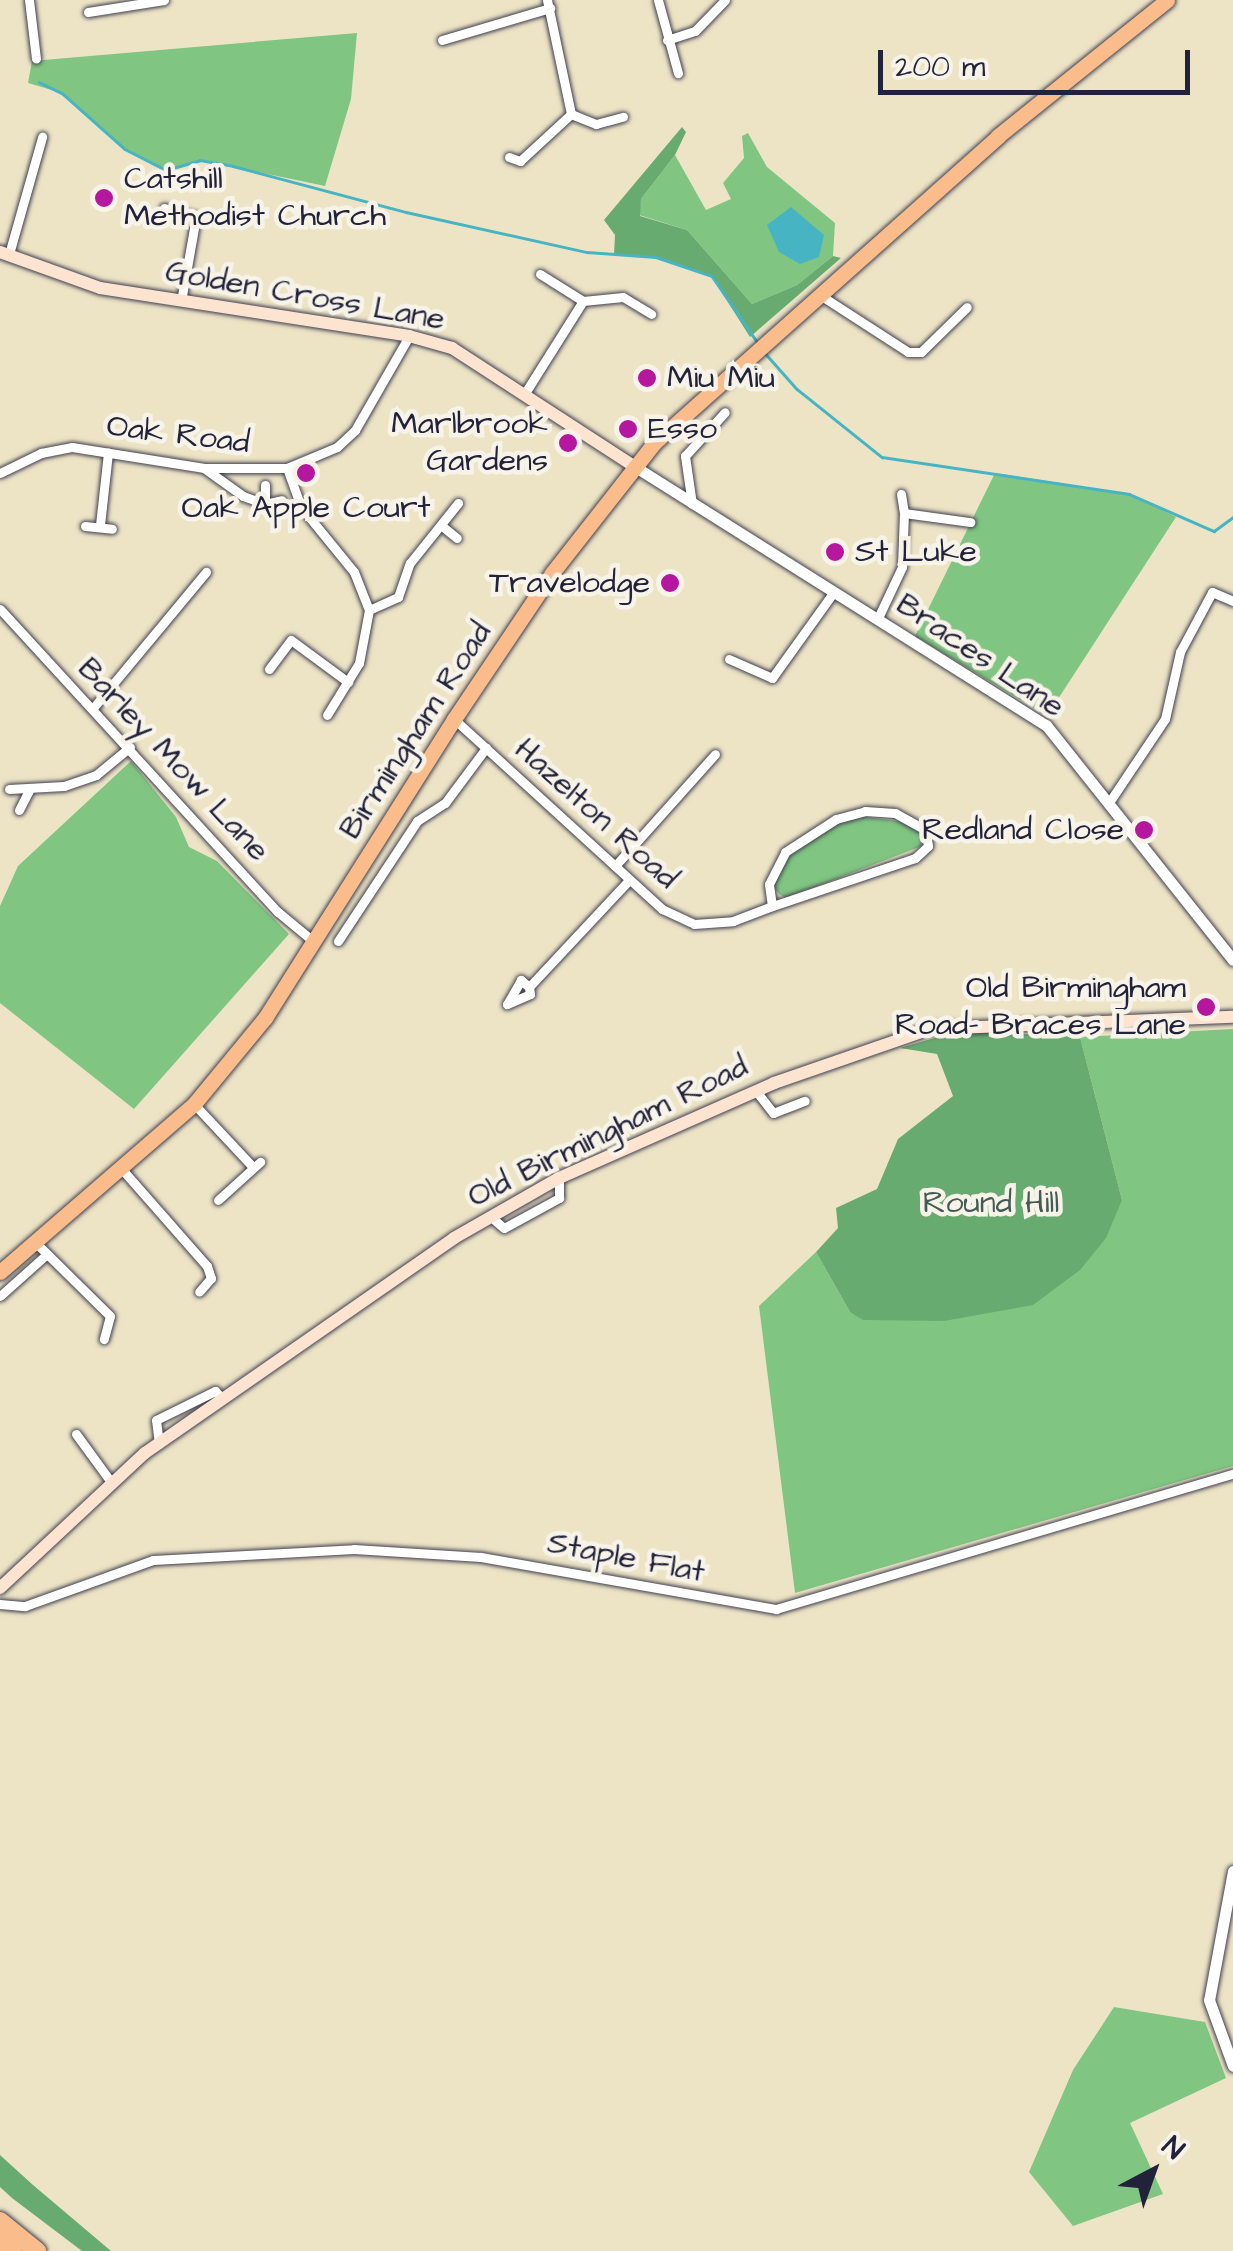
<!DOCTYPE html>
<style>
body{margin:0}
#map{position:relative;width:1233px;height:2251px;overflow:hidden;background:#ede4c6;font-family:"Architects Daughter",sans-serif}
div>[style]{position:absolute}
.green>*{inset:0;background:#80c682}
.forest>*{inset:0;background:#68ab70}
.water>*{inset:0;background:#47b4c3}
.stream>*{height:2.5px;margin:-1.25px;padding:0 1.25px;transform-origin:1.25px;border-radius:1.25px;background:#47b4c3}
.roads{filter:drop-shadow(0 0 2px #403f50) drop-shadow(0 0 2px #403f50)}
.minor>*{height:9px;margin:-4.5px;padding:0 4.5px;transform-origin:4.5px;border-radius:4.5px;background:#fff}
.tertiary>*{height:11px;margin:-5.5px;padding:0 5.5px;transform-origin:5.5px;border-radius:5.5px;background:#fff}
.secondary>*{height:12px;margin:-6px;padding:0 6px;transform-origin:6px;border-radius:6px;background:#fde4d1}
.trunk>*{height:15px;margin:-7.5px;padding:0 7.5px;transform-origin:7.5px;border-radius:7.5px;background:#fabc8b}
.motorway>*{height:18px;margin:-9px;padding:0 9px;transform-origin:9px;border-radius:9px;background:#fabc8b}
.dots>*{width:28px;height:28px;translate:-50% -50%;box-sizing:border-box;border:5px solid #f7f3e8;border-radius:50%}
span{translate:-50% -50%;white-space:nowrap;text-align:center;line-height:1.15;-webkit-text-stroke:9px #f7f3e8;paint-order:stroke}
.poi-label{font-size:32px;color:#22223b}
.left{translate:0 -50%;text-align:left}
.right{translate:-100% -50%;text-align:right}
.street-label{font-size:32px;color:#22223b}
.park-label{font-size:32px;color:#435b54}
.north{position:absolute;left:1103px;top:2121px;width:100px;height:100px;-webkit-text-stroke:8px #f7f3e8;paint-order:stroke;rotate:41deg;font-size:28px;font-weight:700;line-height:40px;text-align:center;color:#22223b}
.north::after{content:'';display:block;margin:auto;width:35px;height:45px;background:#22223b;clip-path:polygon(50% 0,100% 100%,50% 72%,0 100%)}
.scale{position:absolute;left:878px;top:50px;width:312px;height:45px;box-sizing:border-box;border:5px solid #22223b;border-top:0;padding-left:12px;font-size:30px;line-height:35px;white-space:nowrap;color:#22223b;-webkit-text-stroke:8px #f7f3e8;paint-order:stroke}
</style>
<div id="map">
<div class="green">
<i style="clip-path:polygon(357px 33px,351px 99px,325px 186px,200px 160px,166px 170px,125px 149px,62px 93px,28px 83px,32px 61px)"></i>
<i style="clip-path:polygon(748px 133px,767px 167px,835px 223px,833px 256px,797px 285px,752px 304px,687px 230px,639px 215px,641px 199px,675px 155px,706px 210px,731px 199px,723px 183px,744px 158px,742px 136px)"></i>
<i style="clip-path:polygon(995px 473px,1129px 494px,1176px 517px,1047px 716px,915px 636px)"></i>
<i style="clip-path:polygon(131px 761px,176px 817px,189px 847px,217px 861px,289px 934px,134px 1109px,0 1003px,0 906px,18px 866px)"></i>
<i style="clip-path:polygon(856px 816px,906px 822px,921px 831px,922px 846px,786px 898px,779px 894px,773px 886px,779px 866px,804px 839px)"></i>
<i style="clip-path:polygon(1233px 1029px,1233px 1466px,795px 1593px,759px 1306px,816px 1252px,850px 1312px,875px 1319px,1122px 1200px,1080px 1037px)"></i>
<i style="clip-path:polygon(1114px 2007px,1205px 2022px,1226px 2078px,1130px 2123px,1163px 2194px,1073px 2226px,1029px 2172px,1073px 2070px)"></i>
</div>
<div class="forest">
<i style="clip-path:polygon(682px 127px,686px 132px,675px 155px,641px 199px,640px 216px,687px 230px,752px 304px,797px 285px,833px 256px,841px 258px,750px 337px,712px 277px,656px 257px,614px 254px,615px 235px,604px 220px)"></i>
<i style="clip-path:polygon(991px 1032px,1080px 1037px,1122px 1200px,1106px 1238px,1080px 1270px,1033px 1305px,944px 1321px,863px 1320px,850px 1312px,816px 1252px,838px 1228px,836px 1208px,877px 1189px,898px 1139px,953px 1096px,937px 1054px,900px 1048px,941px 1036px)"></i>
<i style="clip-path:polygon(0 2155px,33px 2185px,111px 2251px,82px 2251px,12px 2198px,0 2187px)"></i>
</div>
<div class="water">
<i style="clip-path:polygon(791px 207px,824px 235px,819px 257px,800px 264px,779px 252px,767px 225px)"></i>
</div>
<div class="stream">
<i style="left:39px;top:82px;width:25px;rotate:26deg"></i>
<i style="left:62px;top:93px;width:84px;rotate:41.6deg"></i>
<i style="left:125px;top:149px;width:46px;rotate:27.1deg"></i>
<i style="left:166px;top:170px;width:35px;rotate:-16deg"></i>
<i style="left:200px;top:160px;width:34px;rotate:10deg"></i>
<i style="left:233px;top:166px;width:179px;rotate:14.9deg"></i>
<i style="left:406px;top:212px;width:185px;rotate:12.5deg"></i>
<i style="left:587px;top:252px;width:69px;rotate:4.1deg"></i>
<i style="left:656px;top:257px;width:59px;rotate:18.7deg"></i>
<i style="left:712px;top:276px;width:81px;rotate:55.5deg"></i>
<i style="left:766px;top:354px;width:47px;rotate:48.5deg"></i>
<i style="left:797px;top:389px;width:109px;rotate:38.7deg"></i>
<i style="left:882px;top:457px;width:250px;rotate:8.5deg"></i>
<i style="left:1129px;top:494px;width:93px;rotate:23.5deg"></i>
<i style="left:1214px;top:531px;width:24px;rotate:-36deg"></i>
</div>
<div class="roads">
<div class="minor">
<i style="left:29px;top:0;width:59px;rotate:83.2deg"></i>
<i style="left:547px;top:0;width:116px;rotate:78.1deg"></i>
<i style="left:571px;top:114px;width:27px;rotate:22deg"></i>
<i style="left:596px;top:124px;width:28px;rotate:-15deg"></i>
<i style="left:658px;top:0;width:76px;rotate:74.7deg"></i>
<i style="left:88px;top:12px;width:77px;rotate:-9deg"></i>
<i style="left:442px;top:40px;width:113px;rotate:-16.5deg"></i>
<i style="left:667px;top:40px;width:29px;rotate:-18deg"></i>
<i style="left:695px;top:31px;width:43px;rotate:-45.9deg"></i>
<i style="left:509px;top:157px;width:12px;rotate:20deg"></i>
<i style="left:520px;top:161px;width:69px;rotate:-42.7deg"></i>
<i style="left:164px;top:208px;width:33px;rotate:16deg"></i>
<i style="left:196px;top:217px;width:85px;rotate:100.1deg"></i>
<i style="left:9px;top:254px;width:122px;rotate:-74.2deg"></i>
<i style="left:540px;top:274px;width:51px;rotate:32.1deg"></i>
<i style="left:583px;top:301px;width:40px;rotate:-5.7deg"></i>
<i style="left:623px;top:297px;width:33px;rotate:31deg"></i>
<i style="left:820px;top:295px;width:105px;rotate:32.9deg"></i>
<i style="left:908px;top:352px;width:13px"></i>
<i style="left:921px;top:352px;width:64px;rotate:-44.4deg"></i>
<i style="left:525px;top:393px;width:109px;rotate:-57.8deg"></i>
<i style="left:204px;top:468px;width:48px;rotate:35.7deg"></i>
<i style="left:243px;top:496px;width:23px;rotate:20deg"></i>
<i style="left:265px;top:504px;width:17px;rotate:-13deg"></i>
<i style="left:287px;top:468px;width:41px;rotate:70.3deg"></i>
<i style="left:301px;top:507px;width:84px;rotate:50.8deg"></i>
<i style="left:354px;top:572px;width:41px;rotate:68.5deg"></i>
<i style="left:369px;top:610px;width:54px;rotate:100.7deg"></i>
<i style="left:359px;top:663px;width:61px;rotate:121.6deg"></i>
<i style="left:0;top:473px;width:46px;rotate:-26deg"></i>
<i style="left:41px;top:453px;width:32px;rotate:-11deg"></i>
<i style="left:72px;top:447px;width:134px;rotate:9deg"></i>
<i style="left:204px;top:468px;width:83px"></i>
<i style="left:287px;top:468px;width:54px;rotate:-22.8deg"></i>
<i style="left:337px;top:447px;width:25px;rotate:-43deg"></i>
<i style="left:355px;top:430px;width:108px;rotate:-60.1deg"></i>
<i style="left:265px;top:485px;width:19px;rotate:90deg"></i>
<i style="left:901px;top:494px;width:19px;rotate:81deg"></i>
<i style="left:692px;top:504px;width:49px;rotate:-98.3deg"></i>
<i style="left:685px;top:456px;width:59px;rotate:-47.7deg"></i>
<i style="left:100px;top:525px;width:73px;rotate:-83.7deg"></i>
<i style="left:85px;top:526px;width:27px;rotate:6deg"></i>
<i style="left:442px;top:526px;width:19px;rotate:39deg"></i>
<i style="left:0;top:609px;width:411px;rotate:47.5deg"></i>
<i style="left:278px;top:912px;width:45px;rotate:39.6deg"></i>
<i style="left:369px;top:610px;width:32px;rotate:-24deg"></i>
<i style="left:398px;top:597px;width:36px;rotate:-71deg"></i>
<i style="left:410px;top:563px;width:77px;rotate:-51.3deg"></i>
<i style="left:877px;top:620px;width:59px;rotate:-64.7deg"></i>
<i style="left:902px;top:567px;width:54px;rotate:-87.9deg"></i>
<i style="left:904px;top:513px;width:67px;rotate:7.8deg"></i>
<i style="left:729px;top:659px;width:47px;rotate:23.8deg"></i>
<i style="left:772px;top:678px;width:105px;rotate:-54.3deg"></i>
<i style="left:269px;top:669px;width:36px;rotate:-53deg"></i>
<i style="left:291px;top:640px;width:71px;rotate:36.4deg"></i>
<i style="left:93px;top:708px;width:177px;rotate:-50.3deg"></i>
<i style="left:454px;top:719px;width:282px;rotate:42.4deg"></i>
<i style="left:662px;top:909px;width:35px;rotate:25deg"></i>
<i style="left:694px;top:924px;width:39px;rotate:-4deg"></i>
<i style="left:733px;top:921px;width:42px;rotate:-21deg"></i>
<i style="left:772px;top:906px;width:22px;rotate:-98deg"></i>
<i style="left:769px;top:884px;width:36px;rotate:-63deg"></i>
<i style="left:785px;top:852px;width:61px;rotate:-32.9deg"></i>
<i style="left:836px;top:819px;width:30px;rotate:-15deg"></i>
<i style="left:865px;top:811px;width:30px;rotate:4deg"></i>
<i style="left:895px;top:813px;width:35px;rotate:29deg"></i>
<i style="left:926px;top:830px;width:16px;rotate:83deg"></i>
<i style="left:928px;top:846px;width:18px;rotate:137deg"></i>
<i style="left:915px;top:858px;width:151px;rotate:161.4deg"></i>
<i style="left:9px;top:789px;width:55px;rotate:-3.1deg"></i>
<i style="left:64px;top:786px;width:34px;rotate:-19deg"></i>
<i style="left:96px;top:775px;width:44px;rotate:-39.5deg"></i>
<i style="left:1108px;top:804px;width:102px;rotate:-56.2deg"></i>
<i style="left:1165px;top:719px;width:69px;rotate:-77.4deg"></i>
<i style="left:1180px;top:652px;width:68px;rotate:-61.9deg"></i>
<i style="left:1212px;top:592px;width:23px;rotate:23deg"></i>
<i style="left:19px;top:810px;width:22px;rotate:-63deg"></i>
<i style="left:615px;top:866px;width:150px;rotate:-48.2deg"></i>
<i style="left:338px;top:941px;width:144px;rotate:-56.6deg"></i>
<i style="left:417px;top:821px;width:33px;rotate:-33deg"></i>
<i style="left:445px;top:803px;width:69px;rotate:-53.3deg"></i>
<i style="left:529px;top:987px;width:11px;rotate:-139deg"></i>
<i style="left:521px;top:980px;width:28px;rotate:120deg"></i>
<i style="left:507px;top:1004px;width:25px;rotate:-23deg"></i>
<i style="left:530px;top:994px;width:7px;rotate:-98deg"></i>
<i style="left:529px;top:987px;width:146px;rotate:-46.9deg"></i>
<i style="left:756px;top:1091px;width:28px;rotate:52deg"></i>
<i style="left:773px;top:1113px;width:34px;rotate:-21deg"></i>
<i style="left:194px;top:1104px;width:85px;rotate:46.9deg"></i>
<i style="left:120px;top:1167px;width:132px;rotate:48.7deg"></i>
<i style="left:207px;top:1266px;width:13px;rotate:72deg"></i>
<i style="left:211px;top:1278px;width:18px;rotate:131deg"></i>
<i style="left:218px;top:1200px;width:57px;rotate:-42.1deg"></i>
<i style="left:490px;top:1216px;width:18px;rotate:41deg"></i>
<i style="left:504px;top:1228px;width:63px;rotate:-28.6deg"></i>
<i style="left:559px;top:1198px;width:20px;rotate:-90deg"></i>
<i style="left:35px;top:1242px;width:105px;rotate:44.6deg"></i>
<i style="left:110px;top:1316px;width:24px;rotate:105deg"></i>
<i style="left:0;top:1296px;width:63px;rotate:-41.8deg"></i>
<i style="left:76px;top:1434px;width:59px;rotate:53.9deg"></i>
<i style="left:159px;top:1444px;width:24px;rotate:-97deg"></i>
<i style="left:156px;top:1420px;width:66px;rotate:-26.2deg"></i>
<i style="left:215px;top:1391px;width:8px;rotate:45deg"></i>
<i style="left:0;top:1604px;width:25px;rotate:5deg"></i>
<i style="left:25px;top:1606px;width:136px;rotate:-19.8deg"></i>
<i style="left:153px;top:1560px;width:201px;rotate:-3.1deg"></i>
<i style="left:354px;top:1549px;width:127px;rotate:3.6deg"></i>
<i style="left:481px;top:1557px;width:300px;rotate:10deg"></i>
<i style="left:776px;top:1609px;width:477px;rotate:-16.5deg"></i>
</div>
<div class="tertiary">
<i style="left:634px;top:466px;width:487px;rotate:32.2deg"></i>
<i style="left:1046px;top:725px;width:300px;rotate:51.5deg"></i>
<i style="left:1233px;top:1871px;width:131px;rotate:100.5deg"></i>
<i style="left:1209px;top:2000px;width:70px;rotate:70deg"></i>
</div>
<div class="secondary">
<i style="left:0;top:252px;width:106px;rotate:19.8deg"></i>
<i style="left:100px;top:288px;width:313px;rotate:8.8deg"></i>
<i style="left:409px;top:336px;width:45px;rotate:15.6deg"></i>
<i style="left:452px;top:348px;width:217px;rotate:33deg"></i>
<i style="left:0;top:1588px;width:198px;rotate:-43deg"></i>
<i style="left:145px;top:1453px;width:376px;rotate:-34.8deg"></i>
<i style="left:454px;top:1238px;width:121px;rotate:-29.7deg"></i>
<i style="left:559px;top:1178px;width:235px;rotate:-23.8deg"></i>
<i style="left:774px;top:1083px;width:165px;rotate:-19.1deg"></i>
<i style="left:930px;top:1029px;width:303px;rotate:-2.3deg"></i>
</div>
<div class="trunk">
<i style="left:0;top:1272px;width:257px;rotate:-40.9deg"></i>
<i style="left:194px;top:1104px;width:112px;rotate:-50.5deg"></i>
<i style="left:265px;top:1018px;width:354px;rotate:-57.7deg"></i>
<i style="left:454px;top:719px;width:176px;rotate:-56.1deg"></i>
<i style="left:552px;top:573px;width:165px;rotate:-51.9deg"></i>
<i style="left:654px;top:443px;width:461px;rotate:-41.7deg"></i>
<i style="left:998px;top:136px;width:217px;rotate:-38.8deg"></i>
</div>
<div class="motorway">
<i style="left:0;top:2221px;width:48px;rotate:39deg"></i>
<i style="left:0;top:2240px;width:17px;rotate:40deg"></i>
</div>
</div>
<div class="dots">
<i style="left:104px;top:198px;background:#b5179e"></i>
<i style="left:647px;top:378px;background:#b5179e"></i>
<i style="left:628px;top:429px;background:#b5179e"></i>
<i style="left:568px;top:443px;background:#b5179e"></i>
<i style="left:306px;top:473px;background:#b5179e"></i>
<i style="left:835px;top:552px;background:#b5179e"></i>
<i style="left:670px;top:583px;background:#b5179e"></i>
<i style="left:1144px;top:830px;background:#b5179e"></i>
<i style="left:1206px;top:1007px;background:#b5179e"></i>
</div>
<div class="poi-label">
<span class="left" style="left:124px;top:198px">Catshill<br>Methodist Church</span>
<span class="left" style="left:667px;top:378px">Miu Miu</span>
<span class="right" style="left:548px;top:443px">Marlbrook<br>Gardens</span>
<span class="left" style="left:648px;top:429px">Esso</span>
<span style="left:306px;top:508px">Oak Apple Court</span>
<span class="left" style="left:855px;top:552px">St Luke</span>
<span class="right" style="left:650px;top:583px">Travelodge</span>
<span class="right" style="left:1124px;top:830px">Redland Close</span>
<span class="right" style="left:1186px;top:1007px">Old Birmingham<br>Road- Braces Lane</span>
</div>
<div class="street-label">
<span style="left:305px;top:296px;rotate:10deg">Golden Cross Lane</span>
<span style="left:178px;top:435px;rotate:7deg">Oak Road</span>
<span style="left:980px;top:656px;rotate:34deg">Braces Lane</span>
<span style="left:416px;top:731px;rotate:-57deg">Birmingham Road</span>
<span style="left:173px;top:760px;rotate:47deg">Barley Mow Lane</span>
<span style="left:596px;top:814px;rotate:42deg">Hazelton Road</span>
<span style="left:608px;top:1132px;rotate:-26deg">Old Birmingham Road</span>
<span style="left:626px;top:1558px;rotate:11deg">Staple Flat</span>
</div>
<div class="park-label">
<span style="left:991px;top:1203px">Round Hill</span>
</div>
<div class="north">N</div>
<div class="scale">200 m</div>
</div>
